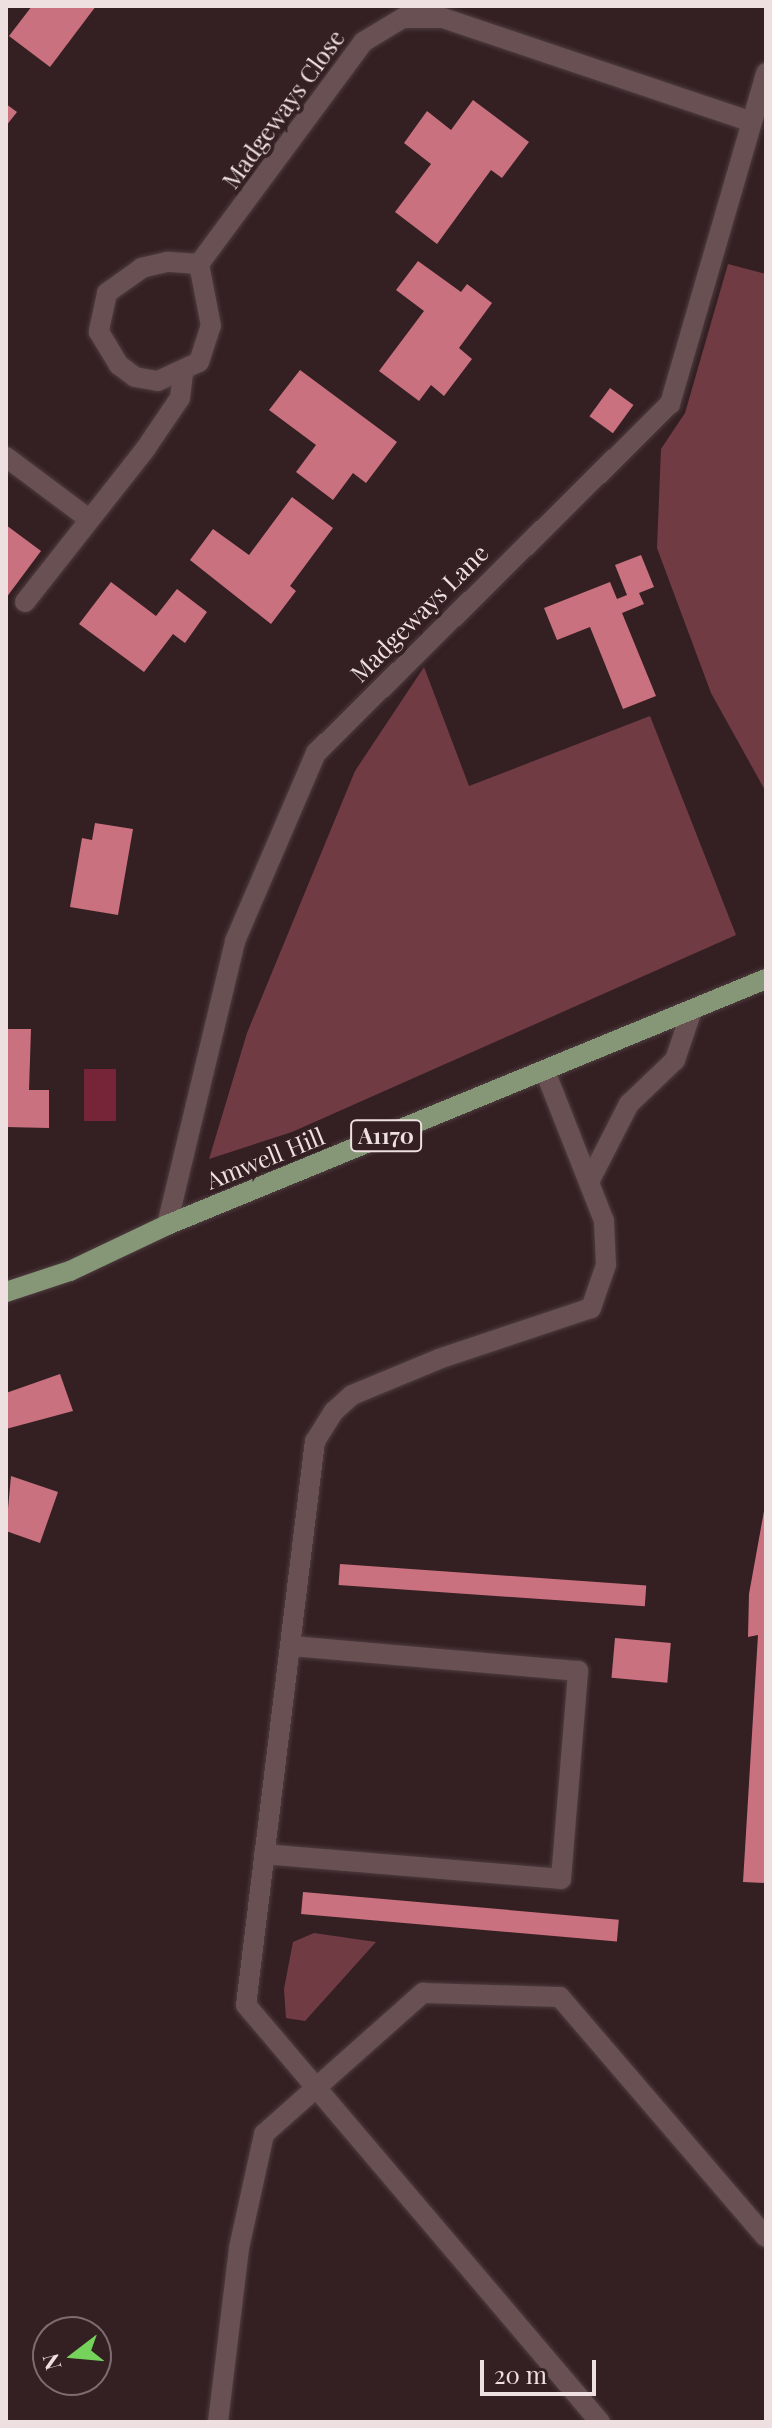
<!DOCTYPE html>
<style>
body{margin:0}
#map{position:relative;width:772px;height:2428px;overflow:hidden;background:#342023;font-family:"Playfair Display",serif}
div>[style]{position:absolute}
.green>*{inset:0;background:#713b44}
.water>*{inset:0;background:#752537;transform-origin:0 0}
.building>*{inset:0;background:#ca717f;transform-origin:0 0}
.roads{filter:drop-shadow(0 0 2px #4e3c3f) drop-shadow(0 0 2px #4e3c3f)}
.minor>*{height:20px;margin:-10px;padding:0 10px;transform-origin:10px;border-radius:10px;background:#685053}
.major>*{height:20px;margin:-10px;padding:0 10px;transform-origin:10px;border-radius:10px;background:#859776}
span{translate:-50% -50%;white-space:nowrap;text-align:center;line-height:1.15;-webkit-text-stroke:8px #342023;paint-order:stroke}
.shield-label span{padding:2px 6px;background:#342023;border:2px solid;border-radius:6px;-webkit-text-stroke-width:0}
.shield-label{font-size:22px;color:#eedfe1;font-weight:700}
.street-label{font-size:24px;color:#eedfe1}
.frame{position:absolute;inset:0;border:8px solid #eedfe1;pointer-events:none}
.north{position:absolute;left:32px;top:2316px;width:80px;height:80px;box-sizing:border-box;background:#342023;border:2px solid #7e6c6f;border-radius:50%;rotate:254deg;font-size:22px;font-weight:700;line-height:32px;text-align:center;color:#eedfe1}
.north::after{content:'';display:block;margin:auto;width:28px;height:36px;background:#75d25b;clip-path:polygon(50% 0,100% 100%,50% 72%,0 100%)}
.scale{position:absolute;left:480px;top:2360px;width:116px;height:36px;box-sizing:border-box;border:4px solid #eedfe1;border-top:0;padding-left:10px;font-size:24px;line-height:28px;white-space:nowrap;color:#eedfe1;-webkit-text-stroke:6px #342023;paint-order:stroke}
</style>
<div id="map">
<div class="green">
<i style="clip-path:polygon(728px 264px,766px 274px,766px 792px,711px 693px,657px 548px,661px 449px,685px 413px)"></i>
<i style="clip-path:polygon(424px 667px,469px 786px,650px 716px,736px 935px,292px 1132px,209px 1159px,247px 1033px,355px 771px)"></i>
<i style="clip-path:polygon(314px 1933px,376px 1942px,305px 2021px,286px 2018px,284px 1989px,293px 1942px)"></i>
</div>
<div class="water">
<i style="left:84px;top:1069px;width:32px;height:52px"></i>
</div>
<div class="building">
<i style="clip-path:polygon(32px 6px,96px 6px,50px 67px,9px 36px)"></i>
<i style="clip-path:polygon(473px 100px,529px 142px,502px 178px,491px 170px,437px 244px,395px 212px,431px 164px,404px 143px,427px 111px,451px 130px)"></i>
<i style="clip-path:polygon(6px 104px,17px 112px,6px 126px)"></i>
<i style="clip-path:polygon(418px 261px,461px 292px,467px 284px,492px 303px,459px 348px,472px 359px,444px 396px,431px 385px,419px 401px,379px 371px,424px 311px,396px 290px)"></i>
<i style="clip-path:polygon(300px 370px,397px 442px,366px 483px,353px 473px,333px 500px,296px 472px,316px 445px,269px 410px)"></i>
<i style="left:610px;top:388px;width:29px;height:35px;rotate:36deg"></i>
<i style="clip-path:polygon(292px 497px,333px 528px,290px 586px,296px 591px,271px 624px,190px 560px,213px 529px,249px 555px)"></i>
<i style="clip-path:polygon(6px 525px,41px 551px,6px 598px)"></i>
<i style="clip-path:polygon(641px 555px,654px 587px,639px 593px,644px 604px,622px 613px,656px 696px,623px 709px,590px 627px,557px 640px,544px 608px,610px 582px,617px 599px,627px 595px,615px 565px)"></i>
<i style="clip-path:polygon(111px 582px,156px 616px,177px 589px,207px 612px,185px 643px,173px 634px,144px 672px,79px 624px)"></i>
<i style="clip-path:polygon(95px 823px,133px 829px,118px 915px,70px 907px,82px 838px,92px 840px)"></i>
<i style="clip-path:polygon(6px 1029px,31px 1029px,29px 1090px,49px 1090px,49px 1128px,6px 1127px)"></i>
<i style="clip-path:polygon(60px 1374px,73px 1411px,6px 1429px,6px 1393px)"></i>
<i style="clip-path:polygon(11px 1476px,58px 1492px,40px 1543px,6px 1531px)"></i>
<i style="clip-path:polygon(764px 1511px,766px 1511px,766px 1883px,743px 1882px,758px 1635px,748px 1637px,749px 1594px)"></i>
<i style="left:340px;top:1564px;width:307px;height:21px;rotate:4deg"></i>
<i style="left:615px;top:1638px;width:56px;height:40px;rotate:5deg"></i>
<i style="left:303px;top:1892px;width:317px;height:22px;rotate:5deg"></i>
</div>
<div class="roads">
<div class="minor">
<i style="left:199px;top:264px;width:32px;rotate:-176deg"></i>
<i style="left:167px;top:262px;width:26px;rotate:167deg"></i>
<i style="left:142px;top:268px;width:43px;rotate:144.5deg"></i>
<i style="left:107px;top:293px;width:40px;rotate:102deg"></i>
<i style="left:99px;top:332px;width:39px;rotate:59deg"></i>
<i style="left:119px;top:365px;width:20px;rotate:37deg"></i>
<i style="left:135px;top:377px;width:23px;rotate:10deg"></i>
<i style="left:158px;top:381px;width:45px;rotate:-24.9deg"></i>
<i style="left:199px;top:362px;width:38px;rotate:-72deg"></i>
<i style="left:211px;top:326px;width:63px;rotate:-101deg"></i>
<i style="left:199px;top:264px;width:276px;rotate:-53.5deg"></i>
<i style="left:363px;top:42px;width:47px;rotate:-31deg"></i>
<i style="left:403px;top:18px;width:40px"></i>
<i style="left:443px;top:18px;width:323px;rotate:18.6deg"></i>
<i style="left:6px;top:457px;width:104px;rotate:36.8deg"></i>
<i style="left:25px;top:602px;width:196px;rotate:-51.8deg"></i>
<i style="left:146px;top:448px;width:60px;rotate:-55.8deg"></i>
<i style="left:180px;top:398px;width:25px;rotate:-83deg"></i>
<i style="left:545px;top:1071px;width:161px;rotate:68.5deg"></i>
<i style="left:604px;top:1221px;width:44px;rotate:87.4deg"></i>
<i style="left:606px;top:1265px;width:46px;rotate:109.2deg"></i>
<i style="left:591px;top:1308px;width:160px;rotate:161.5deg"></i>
<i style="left:439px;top:1359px;width:94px;rotate:157.5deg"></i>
<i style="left:352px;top:1395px;width:24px;rotate:138deg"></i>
<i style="left:334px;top:1411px;width:36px;rotate:122deg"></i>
<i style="left:315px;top:1441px;width:568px;rotate:96.97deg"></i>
<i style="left:246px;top:2005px;width:547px;rotate:49.67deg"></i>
<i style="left:589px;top:1182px;width:88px;rotate:-62.9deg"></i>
<i style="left:629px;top:1104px;width:64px;rotate:-43.7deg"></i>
<i style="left:675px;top:1060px;width:53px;rotate:-71.2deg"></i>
<i style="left:167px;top:1225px;width:292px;rotate:-76.5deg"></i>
<i style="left:235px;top:941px;width:205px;rotate:-66.7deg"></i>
<i style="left:316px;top:753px;width:497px;rotate:-44.6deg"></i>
<i style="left:670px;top:404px;width:345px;rotate:-73.8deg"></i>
<i style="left:264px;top:1854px;width:298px;rotate:4.8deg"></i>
<i style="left:561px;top:1879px;width:209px;rotate:-85.3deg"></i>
<i style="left:578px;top:1671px;width:289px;rotate:-175deg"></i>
<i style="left:218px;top:2422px;width:175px;rotate:-83.1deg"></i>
<i style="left:239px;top:2248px;width:117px;rotate:-77.6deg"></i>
<i style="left:264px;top:2134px;width:213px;rotate:-41.6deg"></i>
<i style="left:423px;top:1993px;width:137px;rotate:1.7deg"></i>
<i style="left:560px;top:1997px;width:316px;rotate:49.4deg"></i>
</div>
<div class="major">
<i style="left:6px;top:1292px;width:67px;rotate:-18.2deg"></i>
<i style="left:70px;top:1271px;width:107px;rotate:-25.4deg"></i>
<i style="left:167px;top:1225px;width:648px;rotate:-22.33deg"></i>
</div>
</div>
<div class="shield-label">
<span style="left:386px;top:1136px">A1170</span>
</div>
<div class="street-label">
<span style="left:283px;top:109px;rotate:-54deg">Madgeways Close</span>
<span style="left:419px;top:613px;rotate:-45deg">Madgeways Lane</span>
<span style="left:265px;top:1158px;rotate:-22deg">Amwell Hill</span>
</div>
<div class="frame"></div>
<div class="north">N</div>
<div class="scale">20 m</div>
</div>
